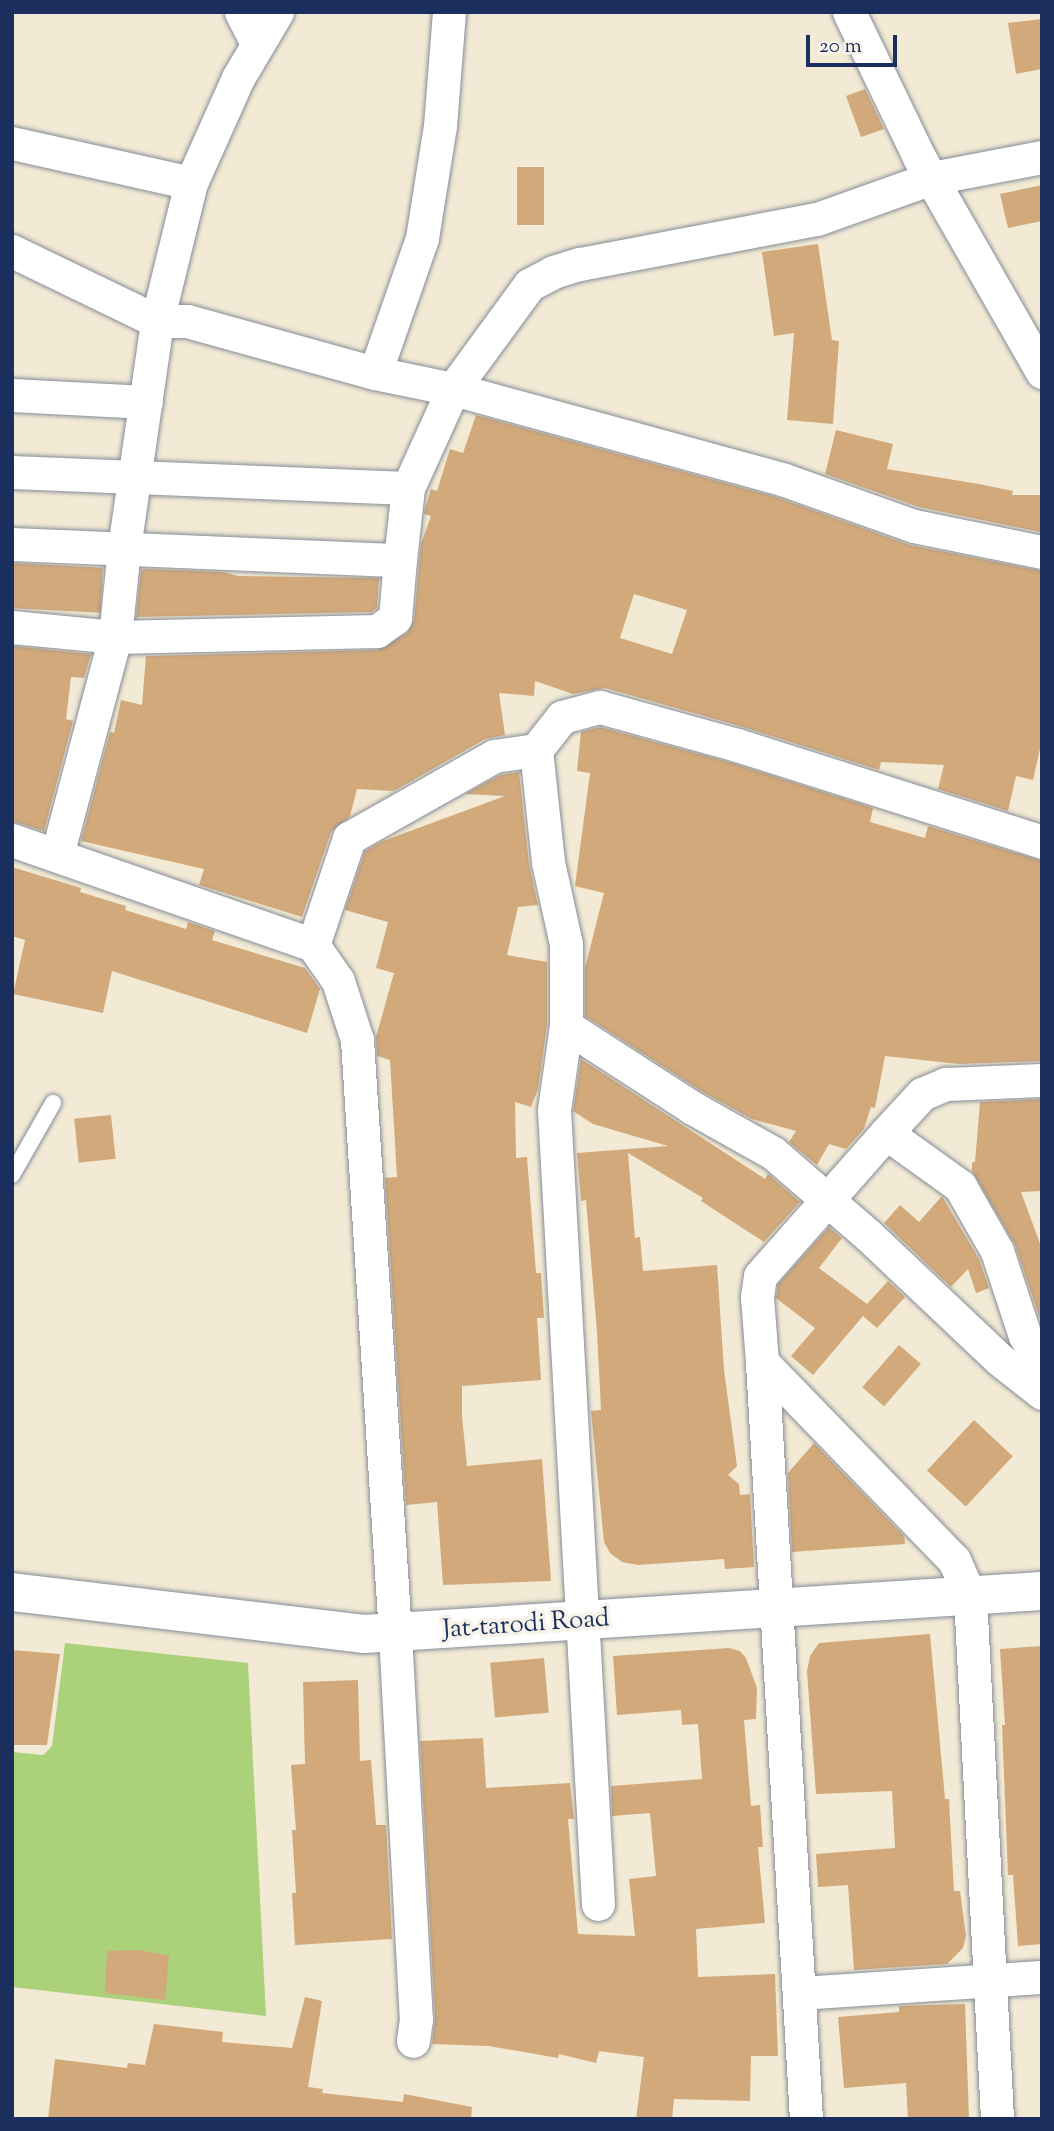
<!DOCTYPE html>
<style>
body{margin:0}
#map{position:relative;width:1054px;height:2131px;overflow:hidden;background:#f2ead4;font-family:"Sorts Mill Goudy",serif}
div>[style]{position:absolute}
.green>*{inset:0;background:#abd17b}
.building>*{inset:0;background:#d2a97a;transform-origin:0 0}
.roads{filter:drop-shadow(0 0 2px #868c99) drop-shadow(0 0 2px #868c99)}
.lane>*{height:16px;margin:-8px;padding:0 8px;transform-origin:8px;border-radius:8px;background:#fff}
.street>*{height:33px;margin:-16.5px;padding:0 16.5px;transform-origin:16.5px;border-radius:16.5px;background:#fff}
.secondary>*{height:38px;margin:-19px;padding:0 19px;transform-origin:19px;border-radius:19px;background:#fff}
span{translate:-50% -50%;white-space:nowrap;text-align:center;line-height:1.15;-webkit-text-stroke:7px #f7f3e8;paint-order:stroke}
.street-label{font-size:26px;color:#1b2f5e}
.frame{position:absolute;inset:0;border:14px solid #1b2f5e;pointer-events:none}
.scale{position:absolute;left:806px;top:35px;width:91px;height:32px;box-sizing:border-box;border:4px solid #1b2f5e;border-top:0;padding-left:9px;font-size:21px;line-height:24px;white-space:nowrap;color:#1b2f5e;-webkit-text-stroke:5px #f7f3e8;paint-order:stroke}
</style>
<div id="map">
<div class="green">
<i style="clip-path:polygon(65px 1643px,248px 1663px,266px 2016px,12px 1987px,12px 1752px,43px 1755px,52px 1746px)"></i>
</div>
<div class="building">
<i style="clip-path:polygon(1042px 19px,1042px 69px,1016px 74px,1008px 23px)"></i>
<i style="clip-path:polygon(865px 89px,884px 129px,861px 137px,846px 96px)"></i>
<i style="left:517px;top:167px;width:27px;height:58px"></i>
<i style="clip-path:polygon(1042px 185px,1042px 221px,1008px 228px,1000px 194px)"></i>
<i style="clip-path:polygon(818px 244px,832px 340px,839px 341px,833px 424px,787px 420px,794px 333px,774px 336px,762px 252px)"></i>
<i style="clip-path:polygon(evenodd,476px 415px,776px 497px,910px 545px,1042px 571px,1042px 740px,1033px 780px,1016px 776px,1008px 811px,938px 789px,944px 765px,881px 762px,879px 770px,743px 727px,605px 688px,573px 694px,535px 681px,534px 696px,499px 693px,505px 735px,485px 739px,394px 791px,357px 789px,350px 816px,331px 832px,302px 917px,199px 885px,204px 869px,81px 841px,110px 732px,114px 733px,121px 700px,142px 705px,146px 656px,377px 650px,407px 633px,414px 620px,421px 544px,431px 516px,424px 514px,425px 509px,431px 489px,437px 491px,450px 449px,463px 453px,476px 415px,634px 594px,687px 610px,672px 654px,620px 638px,634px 594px)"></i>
<i style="clip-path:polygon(836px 430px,893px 444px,887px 469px,979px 484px,1013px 491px,1012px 495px,1040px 495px,1040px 532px,919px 507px,825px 474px)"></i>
<i style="left:12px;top:563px;width:91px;height:45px;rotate:3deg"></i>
<i style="clip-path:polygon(145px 569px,224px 572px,238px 576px,379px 578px,377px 608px,371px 612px,136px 617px,141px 571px)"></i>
<i style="clip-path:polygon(12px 646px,91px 654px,84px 678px,71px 677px,66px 719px,73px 721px,44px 831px,12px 821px)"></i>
<i style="clip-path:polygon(600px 727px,732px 763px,873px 808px,870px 822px,925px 838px,928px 826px,1042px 861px,1042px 1061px,959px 1064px,885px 1056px,875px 1108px,871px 1107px,864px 1129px,846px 1149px,829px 1144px,817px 1165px,789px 1142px,796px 1131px,752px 1119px,701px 1091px,585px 1016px,585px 968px,604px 893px,575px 886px,590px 773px,577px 771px,581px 732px)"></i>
<i style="clip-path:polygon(519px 772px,529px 864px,538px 905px,518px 907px,507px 955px,547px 962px,547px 1025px,538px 1089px,531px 1107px,515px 1102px,516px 1158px,527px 1157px,536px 1273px,541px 1273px,544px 1318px,537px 1318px,541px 1380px,462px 1386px,462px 1416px,467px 1466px,542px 1459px,551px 1581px,443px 1585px,437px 1502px,406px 1505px,385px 1178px,397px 1177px,390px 1060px,377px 1056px,376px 1037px,394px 973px,376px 968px,388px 922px,345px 910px,365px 851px,383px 841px,505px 796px,465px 794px,500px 775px)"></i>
<i style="clip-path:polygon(12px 867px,81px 888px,80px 892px,126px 906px,125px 910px,186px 929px,188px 922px,215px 931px,212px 940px,305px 968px,320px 989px,307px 1033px,112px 971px,103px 1013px,13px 994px,25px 940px,12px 936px)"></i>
<i style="clip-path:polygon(581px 1059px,765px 1179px,768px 1174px,800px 1202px,764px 1242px,701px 1201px,703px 1198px,628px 1153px,635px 1238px,640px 1237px,643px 1271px,717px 1265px,724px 1370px,737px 1466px,728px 1475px,739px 1484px,740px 1495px,750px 1494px,754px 1567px,725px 1569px,724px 1559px,638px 1565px,622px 1562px,610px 1553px,604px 1542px,591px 1411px,601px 1410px,597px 1332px,586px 1200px,581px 1201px,577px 1153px,668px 1146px,593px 1124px,573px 1111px)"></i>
<i style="clip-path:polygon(1042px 1099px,1042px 1191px,1021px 1192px,1042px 1249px,1042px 1325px,1015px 1245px,972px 1171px,972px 1162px,975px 1162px,980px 1102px)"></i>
<i style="left:111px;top:1115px;width:44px;height:37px;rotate:84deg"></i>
<i style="clip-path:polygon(942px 1196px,979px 1259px,989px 1288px,976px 1293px,968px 1269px,951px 1287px,884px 1223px,900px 1205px,919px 1222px)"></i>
<i style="clip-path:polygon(829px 1227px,842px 1238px,819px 1268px,867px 1304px,888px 1281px,905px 1297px,877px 1328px,863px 1316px,813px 1375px,791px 1356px,815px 1328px,776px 1298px,778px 1284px)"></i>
<i style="left:899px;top:1345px;width:29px;height:56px;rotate:41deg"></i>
<i style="left:974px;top:1420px;width:53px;height:69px;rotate:43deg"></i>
<i style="clip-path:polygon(814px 1443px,904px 1536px,905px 1544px,792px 1552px,788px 1473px)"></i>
<i style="clip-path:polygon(930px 1634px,945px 1799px,949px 1799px,954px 1891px,960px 1891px,966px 1936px,963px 1948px,947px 1964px,854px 1970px,848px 1885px,818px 1887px,816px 1854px,895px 1848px,892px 1791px,816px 1794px,807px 1671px,810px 1656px,819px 1643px)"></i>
<i style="clip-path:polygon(1042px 1646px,1042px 1944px,1018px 1946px,1013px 1875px,1008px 1875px,1002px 1725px,1005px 1725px,1000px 1649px)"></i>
<i style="clip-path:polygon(729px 1648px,740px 1651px,746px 1658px,757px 1688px,756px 1719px,744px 1720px,751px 1806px,760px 1805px,763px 1847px,758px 1847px,765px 1923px,696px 1929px,698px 1977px,775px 1974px,778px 2056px,751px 2056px,750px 2101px,674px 2099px,672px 2119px,636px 2119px,644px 2057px,599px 2051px,596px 2063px,559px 2054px,558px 2058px,489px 2046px,432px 2044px,435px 2018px,420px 1741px,483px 1738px,486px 1788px,570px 1783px,574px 1819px,568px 1819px,578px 1934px,635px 1936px,629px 1879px,656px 1876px,650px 1813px,612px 1816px,611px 1786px,702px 1779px,698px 1724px,682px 1725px,681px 1710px,617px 1715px,613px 1656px)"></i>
<i style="clip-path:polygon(12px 1650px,60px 1654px,47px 1745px,12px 1745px)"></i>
<i style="left:544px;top:1658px;width:55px;height:54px;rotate:85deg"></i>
<i style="clip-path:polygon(358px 1680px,360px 1761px,371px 1760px,376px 1825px,386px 1825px,392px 1939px,295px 1945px,292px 1893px,296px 1893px,292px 1830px,296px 1830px,291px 1765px,305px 1764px,303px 1682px)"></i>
<i style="clip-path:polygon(140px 1950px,169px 1956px,165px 2000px,105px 1993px,107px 1951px)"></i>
<i style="clip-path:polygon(305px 1997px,322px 2001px,308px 2087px,323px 2089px,322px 2093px,403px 2102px,404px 2094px,472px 2107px,471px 2119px,48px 2119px,55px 2059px,127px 2068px,128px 2063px,145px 2065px,154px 2024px,223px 2032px,222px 2042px,292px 2048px)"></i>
<i style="clip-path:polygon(965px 2004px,969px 2119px,908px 2119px,906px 2083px,844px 2088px,838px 2017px,899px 2012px,899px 2006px)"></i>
</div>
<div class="roads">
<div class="lane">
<i style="left:12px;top:1175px;width:83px;rotate:-60.3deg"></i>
</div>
<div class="street">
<i style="left:241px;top:12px;width:34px;rotate:63deg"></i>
<i style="left:849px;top:12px;width:161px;rotate:64.2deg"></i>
<i style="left:919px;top:157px;width:248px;rotate:60.2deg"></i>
<i style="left:12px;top:143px;width:183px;rotate:12.6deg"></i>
<i style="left:12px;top:251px;width:161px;rotate:25.8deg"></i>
<i style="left:157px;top:321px;width:30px"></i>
<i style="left:187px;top:321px;width:195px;rotate:15.5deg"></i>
<i style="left:375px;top:373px;width:80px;rotate:11.6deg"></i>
<i style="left:453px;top:389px;width:341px;rotate:15.3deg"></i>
<i style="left:782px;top:479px;width:140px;rotate:19.6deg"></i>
<i style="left:914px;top:526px;width:131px;rotate:11.5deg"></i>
<i style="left:375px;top:373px;width:143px;rotate:-70.8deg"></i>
<i style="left:422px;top:238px;width:113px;rotate:-80.9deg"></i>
<i style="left:440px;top:126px;width:114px;rotate:-85.5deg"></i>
<i style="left:12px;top:395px;width:134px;rotate:3deg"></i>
<i style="left:12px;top:472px;width:396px;rotate:2.3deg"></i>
<i style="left:12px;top:544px;width:388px;rotate:2.4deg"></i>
<i style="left:400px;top:560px;width:72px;rotate:-83.7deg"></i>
<i style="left:408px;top:488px;width:109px;rotate:-65.6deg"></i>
<i style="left:453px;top:389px;width:129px;rotate:-53.8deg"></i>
<i style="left:529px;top:285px;width:27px;rotate:-28deg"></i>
<i style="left:553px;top:272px;width:28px;rotate:-17deg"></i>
<i style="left:580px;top:264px;width:241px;rotate:-10.8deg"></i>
<i style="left:817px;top:219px;width:122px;rotate:-19.6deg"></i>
<i style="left:932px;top:178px;width:112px;rotate:-10.8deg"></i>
<i style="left:12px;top:627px;width:103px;rotate:5.5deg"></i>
<i style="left:115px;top:637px;width:262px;rotate:-1.3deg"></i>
<i style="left:377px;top:631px;width:22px;rotate:-36deg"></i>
<i style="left:395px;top:618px;width:58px;rotate:-85.1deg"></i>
<i style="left:12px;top:840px;width:319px;rotate:19.2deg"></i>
<i style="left:313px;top:945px;width:44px;rotate:55.2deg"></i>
<i style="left:338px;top:981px;width:62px;rotate:72.1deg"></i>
<i style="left:357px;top:1040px;width:595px;rotate:86.34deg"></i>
<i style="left:395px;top:1634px;width:386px;rotate:86.9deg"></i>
<i style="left:416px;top:2019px;width:22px;rotate:98deg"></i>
<i style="left:57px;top:855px;width:226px;rotate:-75.1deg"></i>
<i style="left:115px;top:637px;width:89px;rotate:-84.2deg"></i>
<i style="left:124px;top:548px;width:229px;rotate:-81.7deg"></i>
<i style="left:157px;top:321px;width:142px;rotate:-76.2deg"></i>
<i style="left:191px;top:183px;width:115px;rotate:-65.9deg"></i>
<i style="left:238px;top:78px;width:77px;rotate:-59.4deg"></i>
<i style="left:313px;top:945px;width:113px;rotate:-71.4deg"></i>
<i style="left:349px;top:838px;width:167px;rotate:-29.5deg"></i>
<i style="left:494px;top:756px;width:42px;rotate:-8.1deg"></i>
<i style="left:566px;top:1026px;width:149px;rotate:32.9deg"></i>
<i style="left:691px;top:1107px;width:94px;rotate:29.3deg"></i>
<i style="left:773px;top:1153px;width:125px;rotate:40.8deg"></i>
<i style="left:868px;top:1235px;width:180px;rotate:43.4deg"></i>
<i style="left:999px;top:1359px;width:55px;rotate:38.3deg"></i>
<i style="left:886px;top:1133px;width:53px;rotate:-47.3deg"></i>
<i style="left:922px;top:1094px;width:26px;rotate:-23deg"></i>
<i style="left:946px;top:1084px;width:96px;rotate:-2.4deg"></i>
<i style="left:762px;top:1362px;width:65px;rotate:-94.4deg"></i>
<i style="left:757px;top:1297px;width:21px;rotate:-82deg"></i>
<i style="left:760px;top:1276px;width:191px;rotate:-48.6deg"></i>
<i style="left:886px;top:1133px;width:91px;rotate:35.6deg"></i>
<i style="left:960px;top:1186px;width:75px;rotate:60.4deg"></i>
<i style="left:997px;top:1251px;width:89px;rotate:71.8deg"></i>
<i style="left:1025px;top:1336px;width:31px;rotate:57deg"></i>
<i style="left:598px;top:1904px;width:795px;rotate:-93.17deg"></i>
<i style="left:554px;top:1110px;width:85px;rotate:-81.9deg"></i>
<i style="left:566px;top:1026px;width:82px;rotate:-90deg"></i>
<i style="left:566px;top:944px;width:84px;rotate:-102.4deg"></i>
<i style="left:548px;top:862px;width:113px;rotate:-96.1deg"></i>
<i style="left:536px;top:750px;width:42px;rotate:-51.8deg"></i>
<i style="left:562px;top:717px;width:39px;rotate:-15deg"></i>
<i style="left:600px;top:707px;width:142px;rotate:15.5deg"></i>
<i style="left:737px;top:745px;width:320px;rotate:17.6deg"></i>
<i style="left:800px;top:1993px;width:243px;rotate:-3.8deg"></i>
<i style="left:806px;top:2119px;width:758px;rotate:-93.33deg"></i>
<i style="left:762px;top:1362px;width:276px;rotate:45.9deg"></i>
<i style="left:954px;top:1560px;width:39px;rotate:66deg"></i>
<i style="left:970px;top:1596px;width:524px;rotate:87.04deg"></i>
</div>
<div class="secondary">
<i style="left:12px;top:1592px;width:354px;rotate:6.8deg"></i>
<i style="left:364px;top:1634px;width:679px;rotate:-3.63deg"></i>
</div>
</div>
<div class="street-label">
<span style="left:526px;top:1625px;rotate:-4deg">Jat-tarodi Road</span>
</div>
<div class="frame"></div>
<div class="scale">20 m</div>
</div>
